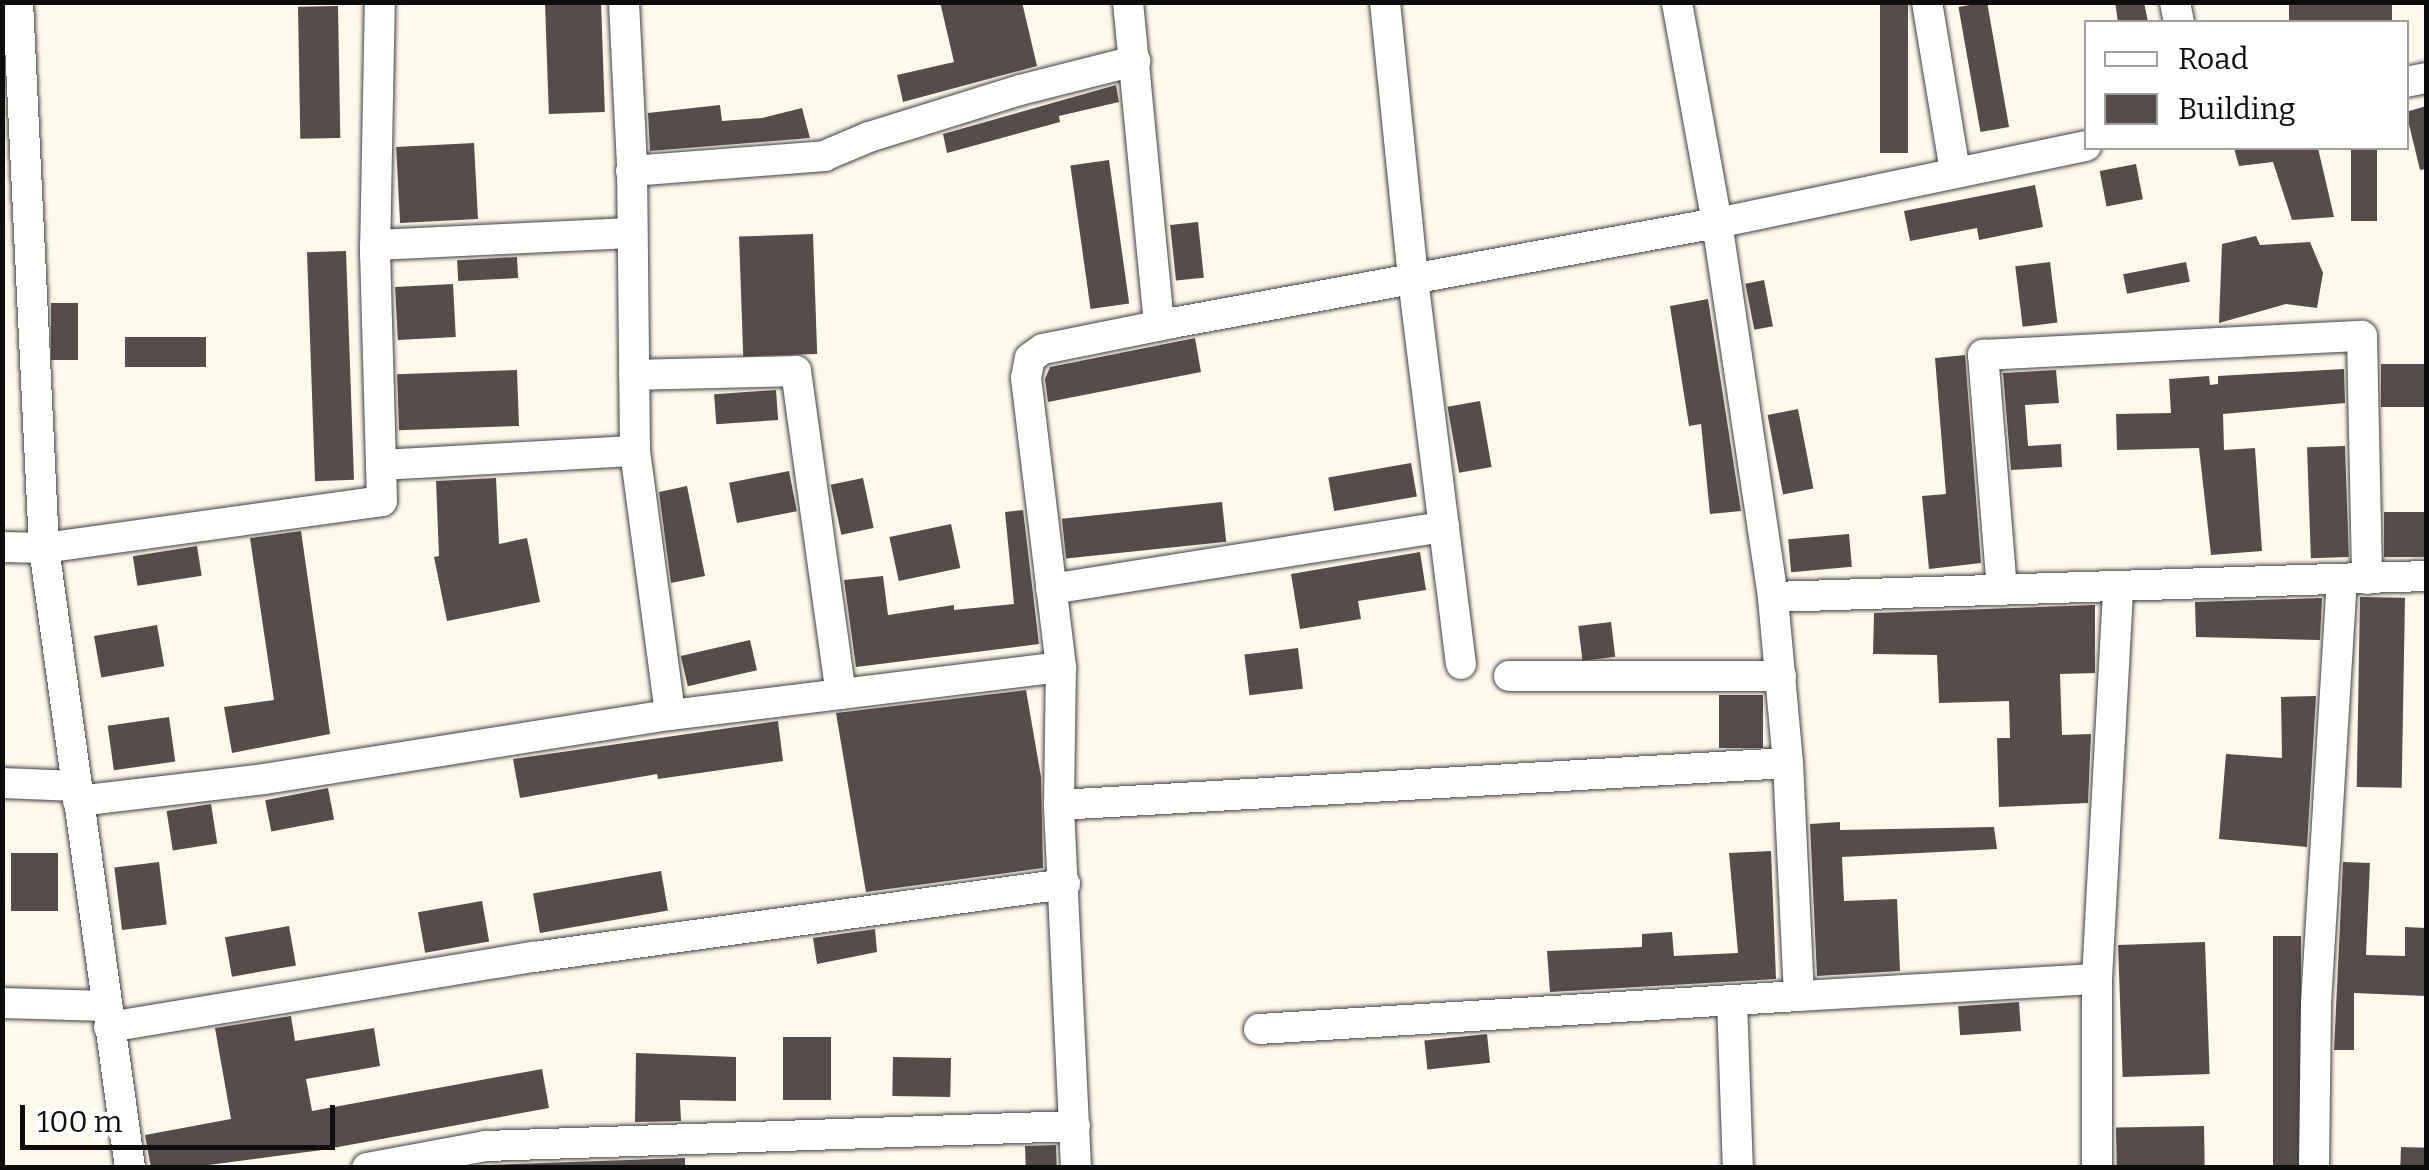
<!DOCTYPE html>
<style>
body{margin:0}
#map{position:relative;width:2429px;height:1170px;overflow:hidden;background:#fff9ec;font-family:Bitter,serif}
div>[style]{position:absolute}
.building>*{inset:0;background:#564c49;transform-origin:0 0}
.roads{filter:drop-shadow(0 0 2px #404040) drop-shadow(0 0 2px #404040)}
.minor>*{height:30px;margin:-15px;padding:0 15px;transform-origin:15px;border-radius:15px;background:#fff}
span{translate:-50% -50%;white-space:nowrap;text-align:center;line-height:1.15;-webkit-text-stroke:10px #fff;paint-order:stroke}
.frame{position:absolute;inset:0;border:5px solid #0d0d0d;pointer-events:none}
.legend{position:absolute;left:2084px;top:20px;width:325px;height:130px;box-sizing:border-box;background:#fff;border:2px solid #9e9e9e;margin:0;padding:12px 18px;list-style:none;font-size:30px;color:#0d0d0d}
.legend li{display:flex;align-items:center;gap:20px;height:50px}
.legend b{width:50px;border:2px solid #9e9e9e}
.scale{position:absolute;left:20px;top:1105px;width:315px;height:45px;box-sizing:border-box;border:5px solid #0d0d0d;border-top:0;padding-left:12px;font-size:30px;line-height:35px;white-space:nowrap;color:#0d0d0d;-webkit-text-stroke:8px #fff;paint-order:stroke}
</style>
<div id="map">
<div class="building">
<i style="left:601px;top:2px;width:110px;height:56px;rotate:88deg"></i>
<i style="clip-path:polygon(940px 2px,1022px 2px,1037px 66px,903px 102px,897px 75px,954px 62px)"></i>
<i style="left:1880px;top:2px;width:28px;height:151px"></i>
<i style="left:1987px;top:2px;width:127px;height:29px;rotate:80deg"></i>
<i style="clip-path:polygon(2115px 2px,2144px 2px,2148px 22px,2118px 22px)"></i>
<i style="left:2289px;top:2px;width:103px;height:21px"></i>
<i style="left:338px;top:6px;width:132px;height:40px;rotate:89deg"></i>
<i style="clip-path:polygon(1116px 85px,1119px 102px,1059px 116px,1060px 122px,947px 153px,943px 134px)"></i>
<i style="clip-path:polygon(720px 105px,722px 121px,762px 118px,802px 108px,810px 138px,650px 151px,648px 113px)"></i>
<i style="clip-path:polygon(2426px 106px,2426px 169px,2420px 170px,2406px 112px)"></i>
<i style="left:474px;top:143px;width:76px;height:78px;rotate:87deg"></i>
<i style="clip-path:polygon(2234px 148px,2318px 148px,2334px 217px,2292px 220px,2273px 162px,2239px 166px)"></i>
<i style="left:2351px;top:148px;width:26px;height:73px"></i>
<i style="left:1109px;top:160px;width:145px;height:39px;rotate:82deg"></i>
<i style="left:2136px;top:164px;width:36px;height:37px;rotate:79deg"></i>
<i style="clip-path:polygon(2035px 185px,2043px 227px,1979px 240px,1977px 228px,1910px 241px,1904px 211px)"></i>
<i style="left:1198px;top:222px;width:56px;height:28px;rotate:84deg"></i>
<i style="left:813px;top:234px;width:120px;height:74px;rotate:88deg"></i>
<i style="clip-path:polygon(2256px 236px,2260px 245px,2310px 242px,2323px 273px,2317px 308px,2286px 304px,2219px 323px,2222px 244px)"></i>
<i style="left:346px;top:251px;width:229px;height:39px;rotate:88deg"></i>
<i style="left:517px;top:257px;width:21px;height:60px;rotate:87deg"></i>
<i style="left:2050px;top:262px;width:61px;height:35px;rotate:83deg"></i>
<i style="left:2186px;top:262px;width:20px;height:64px;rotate:79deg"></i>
<i style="left:1764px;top:280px;width:47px;height:19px;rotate:79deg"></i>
<i style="left:453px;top:284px;width:53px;height:58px;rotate:87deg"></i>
<i style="clip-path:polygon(1708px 299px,1741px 511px,1710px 514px,1701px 424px,1689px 426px,1670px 306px)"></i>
<i style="left:51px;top:303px;width:27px;height:57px"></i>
<i style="left:125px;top:337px;width:81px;height:30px"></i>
<i style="clip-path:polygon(1195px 338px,1201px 372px,1048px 402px,1045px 379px,1050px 367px)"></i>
<i style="clip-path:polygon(1965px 355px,1981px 563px,1929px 569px,1922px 496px,1946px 494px,1935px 358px)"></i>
<i style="left:2426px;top:364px;width:43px;height:45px;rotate:90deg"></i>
<i style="clip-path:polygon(2344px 369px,2345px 403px,2223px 414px,2224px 450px,2255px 448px,2262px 551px,2211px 555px,2199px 448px,2117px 450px,2116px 414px,2171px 413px,2169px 379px,2209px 376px,2210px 385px,2218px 384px,2218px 376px)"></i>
<i style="left:517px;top:370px;width:56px;height:120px;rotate:88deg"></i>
<i style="clip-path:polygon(2056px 370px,2059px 403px,2025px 405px,2028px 446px,2061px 444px,2062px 467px,2011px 470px,2003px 373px)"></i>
<i style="left:776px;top:390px;width:30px;height:62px;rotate:86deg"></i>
<i style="left:1480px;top:401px;width:67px;height:33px;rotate:80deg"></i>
<i style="left:1798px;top:409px;width:81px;height:31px;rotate:79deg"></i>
<i style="left:2345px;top:446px;width:111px;height:38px;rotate:88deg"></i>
<i style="left:1411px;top:463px;width:34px;height:84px;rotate:80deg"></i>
<i style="left:789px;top:471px;width:41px;height:61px;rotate:79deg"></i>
<i style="clip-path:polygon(496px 478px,499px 544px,527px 538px,540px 602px,447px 621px,434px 557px,439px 556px,436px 481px)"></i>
<i style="left:863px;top:478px;width:51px;height:33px;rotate:78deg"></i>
<i style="clip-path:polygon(687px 486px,705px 576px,671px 583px,659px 492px)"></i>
<i style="left:1222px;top:502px;width:40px;height:161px;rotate:84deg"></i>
<i style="clip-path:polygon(1023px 510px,1039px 644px,856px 667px,844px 580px,883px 576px,888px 615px,954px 605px,954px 610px,1014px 604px,1005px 512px)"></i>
<i style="left:2426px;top:512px;width:45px;height:42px;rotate:90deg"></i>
<i style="left:951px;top:524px;width:45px;height:63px;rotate:78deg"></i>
<i style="clip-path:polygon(301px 531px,330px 734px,232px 753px,224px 707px,274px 700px,250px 538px)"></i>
<i style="left:1849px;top:534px;width:33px;height:61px;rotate:85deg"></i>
<i style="left:197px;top:546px;width:30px;height:65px;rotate:81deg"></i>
<i style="clip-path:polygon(1420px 552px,1426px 590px,1358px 601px,1361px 619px,1300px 629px,1291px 574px)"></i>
<i style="left:2360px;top:597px;width:45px;height:190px;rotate:1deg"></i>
<i style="clip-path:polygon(2322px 598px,2320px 640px,2196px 637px,2195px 602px)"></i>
<i style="clip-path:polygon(2095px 605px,2095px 673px,2060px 674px,2062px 735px,2091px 734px,2088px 803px,1999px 807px,1997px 738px,2010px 738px,2009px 701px,1939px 703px,1937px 655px,1873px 654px,1874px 613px)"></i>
<i style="left:1611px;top:622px;width:35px;height:33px;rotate:83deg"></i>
<i style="left:157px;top:625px;width:42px;height:64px;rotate:80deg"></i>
<i style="left:750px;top:640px;width:31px;height:71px;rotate:77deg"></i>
<i style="left:1298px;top:648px;width:41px;height:54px;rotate:83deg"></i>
<i style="clip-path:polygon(1026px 690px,1041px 777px,1043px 868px,866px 892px,836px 713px)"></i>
<i style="left:1719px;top:695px;width:44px;height:53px"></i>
<i style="clip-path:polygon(2316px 696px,2307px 847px,2219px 839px,2226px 754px,2282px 758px,2281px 697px)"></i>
<i style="left:169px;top:717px;width:45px;height:62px;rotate:82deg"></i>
<i style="clip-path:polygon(778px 721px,783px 761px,658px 779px,657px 774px,520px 798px,513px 759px)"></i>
<i style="left:328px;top:788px;width:32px;height:64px;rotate:79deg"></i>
<i style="left:211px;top:804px;width:40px;height:45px;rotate:81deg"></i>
<i style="clip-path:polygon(1840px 822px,1840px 830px,1994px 827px,1997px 849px,1842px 857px,1844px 901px,1897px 899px,1900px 971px,1817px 976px,1810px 824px)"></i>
<i style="clip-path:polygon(1771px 851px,1776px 979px,1550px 992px,1547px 951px,1642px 947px,1642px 934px,1672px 932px,1674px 956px,1738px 953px,1729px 853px)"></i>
<i style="left:11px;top:853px;width:47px;height:58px"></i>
<i style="left:159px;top:862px;width:63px;height:45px;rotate:83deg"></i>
<i style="clip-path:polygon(2343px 862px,2370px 863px,2366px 955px,2405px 956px,2405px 927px,2426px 928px,2426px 996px,2354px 993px,2354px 1050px,2334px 1050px)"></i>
<i style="left:661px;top:871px;width:40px;height:130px;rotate:80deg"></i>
<i style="left:482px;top:901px;width:41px;height:65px;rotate:80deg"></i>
<i style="left:289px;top:926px;width:40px;height:65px;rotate:80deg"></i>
<i style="clip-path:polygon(875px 929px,877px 952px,817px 964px,813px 938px)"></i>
<i style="left:2273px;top:936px;width:28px;height:232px"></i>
<i style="left:2205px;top:942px;width:132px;height:87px;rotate:88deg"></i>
<i style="left:2019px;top:1002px;width:29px;height:61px;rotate:86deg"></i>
<i style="clip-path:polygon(291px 1016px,295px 1041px,374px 1028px,380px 1066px,306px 1079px,312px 1111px,542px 1069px,549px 1108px,322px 1150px,186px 1168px,151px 1168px,145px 1135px,231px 1119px,215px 1028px)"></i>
<i style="left:1487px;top:1034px;width:29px;height:63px;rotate:84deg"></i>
<i style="left:783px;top:1037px;width:48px;height:63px"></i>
<i style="clip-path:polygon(636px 1053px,736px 1057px,736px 1101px,680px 1100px,681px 1121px,635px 1122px)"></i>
<i style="left:893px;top:1057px;width:58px;height:39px;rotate:1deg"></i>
<i style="left:2204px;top:1126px;width:42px;height:88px;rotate:89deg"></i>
<i style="left:1056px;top:1145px;width:23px;height:31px;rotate:88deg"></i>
<i style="left:2401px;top:1147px;width:25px;height:21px;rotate:2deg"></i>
<i style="clip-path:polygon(685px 1158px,685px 1168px,487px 1168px,488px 1165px)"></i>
</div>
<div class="roads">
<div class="minor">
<i style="left:18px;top:2px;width:547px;rotate:87.27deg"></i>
<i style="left:44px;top:548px;width:626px;rotate:82.1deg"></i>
<i style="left:624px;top:2px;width:162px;rotate:87.2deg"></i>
<i style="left:632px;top:164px;width:287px;rotate:89.4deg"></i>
<i style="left:635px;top:451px;width:266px;rotate:82.4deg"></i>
<i style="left:1128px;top:2px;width:325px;rotate:84.5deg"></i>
<i style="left:1385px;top:2px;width:278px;rotate:84.2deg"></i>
<i style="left:1413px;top:279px;width:388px;rotate:82.9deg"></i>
<i style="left:1927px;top:2px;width:172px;rotate:80.6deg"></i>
<i style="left:2175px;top:2px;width:20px;rotate:79deg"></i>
<i style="left:2406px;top:82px;width:20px;rotate:-11deg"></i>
<i style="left:631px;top:171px;width:194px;rotate:-4.4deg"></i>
<i style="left:824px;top:156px;width:49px;rotate:-22.9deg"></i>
<i style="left:869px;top:137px;width:158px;rotate:-17.3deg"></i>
<i style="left:1020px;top:90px;width:119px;rotate:-14.2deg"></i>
<i style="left:375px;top:245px;width:257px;rotate:-2.7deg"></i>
<i style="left:634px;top:375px;width:162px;rotate:-1.4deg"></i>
<i style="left:796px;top:371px;width:326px;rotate:82.1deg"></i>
<i style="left:383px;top:465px;width:252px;rotate:-3.2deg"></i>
<i style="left:2px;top:547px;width:42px;rotate:1.4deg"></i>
<i style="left:44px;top:548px;width:341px;rotate:-7.9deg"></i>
<i style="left:382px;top:501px;width:247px;rotate:-91.6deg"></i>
<i style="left:375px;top:254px;width:252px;rotate:-88.9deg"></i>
<i style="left:1051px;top:589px;width:398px;rotate:-9deg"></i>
<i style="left:2002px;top:590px;width:236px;rotate:-94.6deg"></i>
<i style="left:1983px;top:355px;width:379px;rotate:-2.9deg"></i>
<i style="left:2362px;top:336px;width:243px;rotate:88.8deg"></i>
<i style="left:1773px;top:597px;width:653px;rotate:-1.84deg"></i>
<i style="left:1509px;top:676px;width:272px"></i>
<i style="left:2px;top:783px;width:75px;rotate:2.3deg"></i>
<i style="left:78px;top:801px;width:187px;rotate:-6.7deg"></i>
<i style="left:264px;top:779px;width:411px;rotate:-9deg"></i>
<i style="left:670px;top:715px;width:394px;rotate:-7deg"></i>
<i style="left:1059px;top:805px;width:730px;rotate:-3.3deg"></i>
<i style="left:2097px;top:979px;width:189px;rotate:90deg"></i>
<i style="left:1799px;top:996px;width:298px;rotate:-3.3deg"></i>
<i style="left:2097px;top:979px;width:393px;rotate:-86.9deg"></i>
<i style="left:1732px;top:1000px;width:168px;rotate:88deg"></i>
<i style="left:2px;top:1003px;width:105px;rotate:1.6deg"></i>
<i style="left:109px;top:1027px;width:431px;rotate:-9.4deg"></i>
<i style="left:534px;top:957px;width:536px;rotate:-7.83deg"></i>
<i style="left:1259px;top:1029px;width:541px;rotate:-3.5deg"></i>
<i style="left:1799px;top:996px;width:233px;rotate:-92.7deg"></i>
<i style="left:1788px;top:763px;width:167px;rotate:-95.2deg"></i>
<i style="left:1773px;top:597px;width:378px;rotate:-98.5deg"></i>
<i style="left:1717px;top:223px;width:225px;rotate:-100.3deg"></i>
<i style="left:367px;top:1168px;width:121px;rotate:-10.5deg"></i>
<i style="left:486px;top:1146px;width:589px;rotate:-1.94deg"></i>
<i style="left:1076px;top:1168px;width:363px;rotate:-92.7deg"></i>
<i style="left:1059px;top:805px;width:138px;rotate:-89.2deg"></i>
<i style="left:1061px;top:667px;width:291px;rotate:-96.9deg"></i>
<i style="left:1026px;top:378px;width:20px;rotate:-79deg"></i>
<i style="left:1030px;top:358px;width:16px;rotate:-35deg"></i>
<i style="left:1043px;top:349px;width:132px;rotate:-11.4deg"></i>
<i style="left:1172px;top:323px;width:554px;rotate:-10.4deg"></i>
<i style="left:1717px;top:223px;width:377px;rotate:-11.8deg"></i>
<i style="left:2314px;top:1168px;width:165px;rotate:-89.3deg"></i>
<i style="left:2316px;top:1003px;width:424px;rotate:-86.5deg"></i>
</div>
</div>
<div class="frame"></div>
<ul class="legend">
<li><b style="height:12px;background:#fff"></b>Road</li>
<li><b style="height:28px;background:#564c49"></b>Building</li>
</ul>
<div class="scale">100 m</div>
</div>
